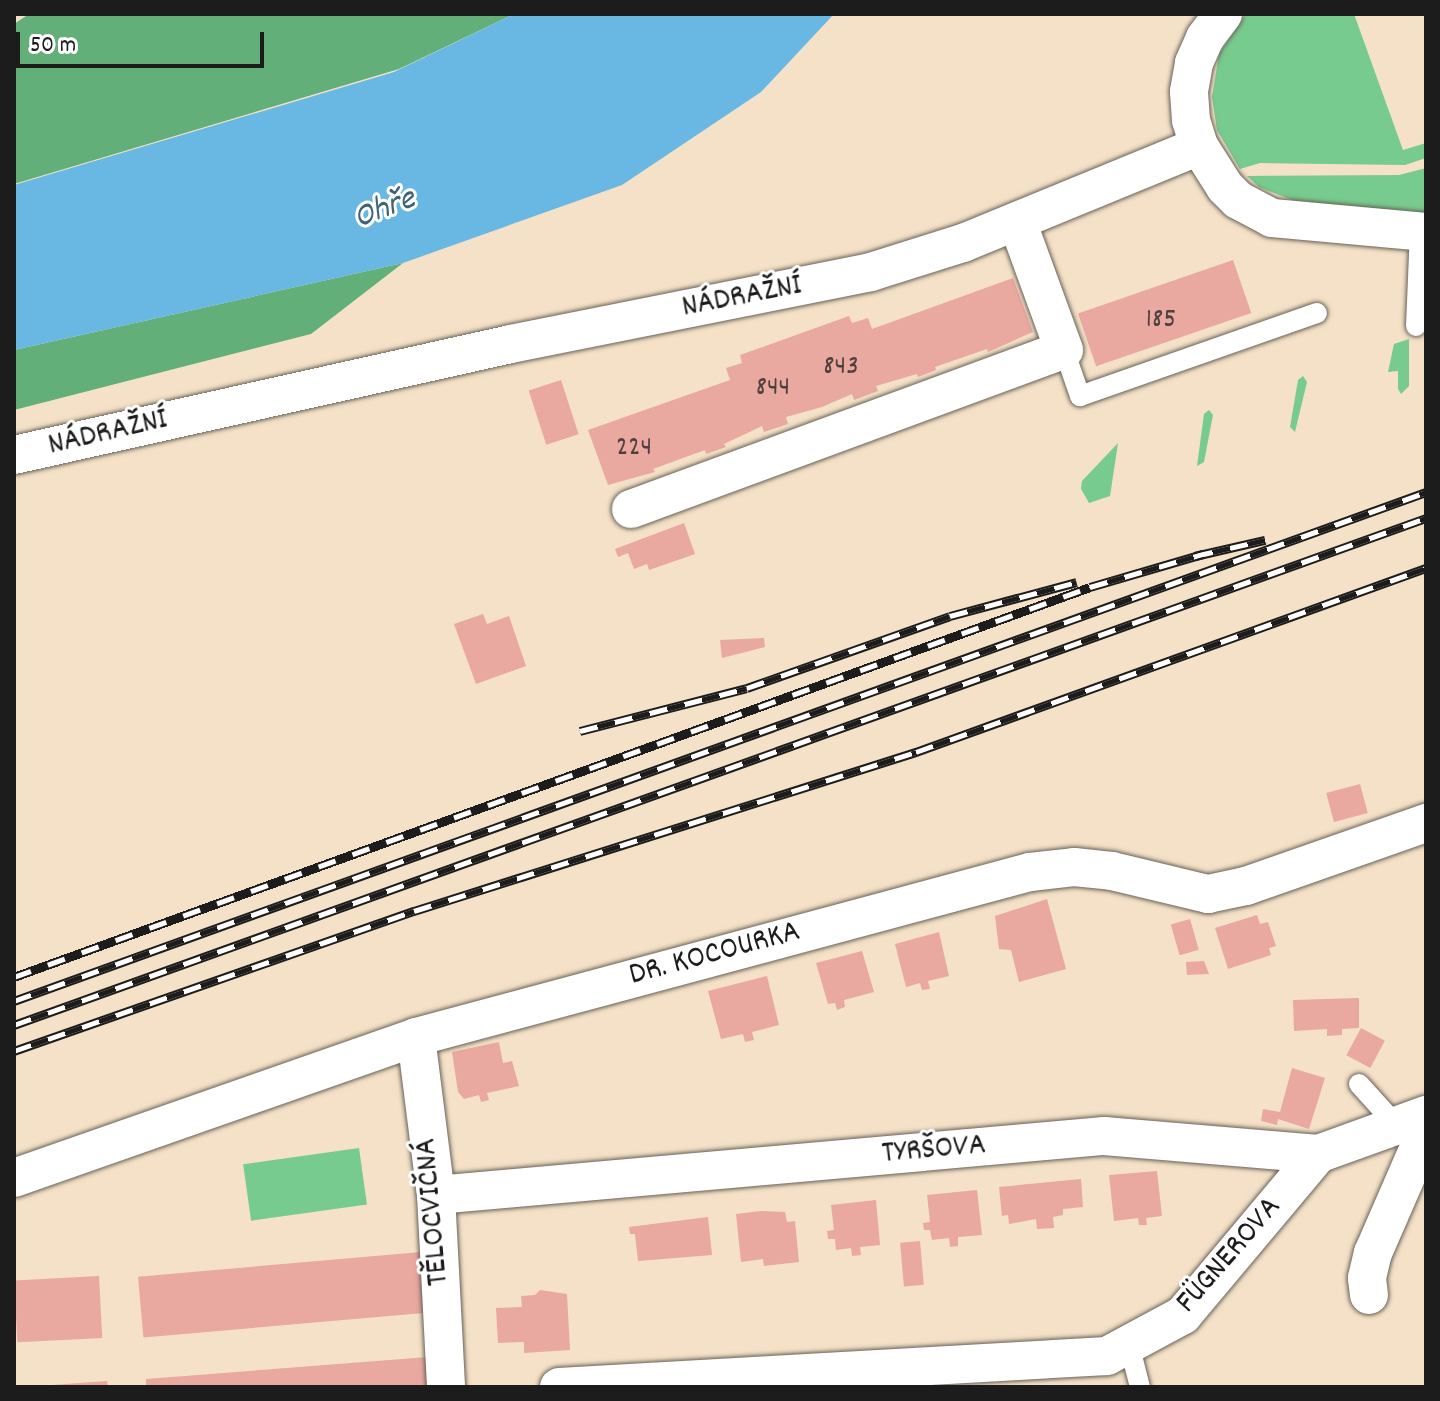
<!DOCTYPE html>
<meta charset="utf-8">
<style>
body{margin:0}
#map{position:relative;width:1440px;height:1401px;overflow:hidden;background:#f4e1c7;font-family:Dekko,sans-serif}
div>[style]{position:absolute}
.green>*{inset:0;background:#78cb8e;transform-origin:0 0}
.forest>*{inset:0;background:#62af79}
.water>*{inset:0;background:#68b8e3}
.building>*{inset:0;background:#e9a8a0;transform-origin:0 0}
.roads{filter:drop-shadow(0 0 2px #686158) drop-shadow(0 0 2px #686158)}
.lane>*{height:20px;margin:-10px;padding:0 10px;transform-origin:10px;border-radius:10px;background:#fff}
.street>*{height:38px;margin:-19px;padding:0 19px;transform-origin:19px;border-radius:19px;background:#fff}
.rail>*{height:9px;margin-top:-4.5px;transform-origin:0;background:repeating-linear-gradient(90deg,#fff 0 18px,#1c1c1c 0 36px);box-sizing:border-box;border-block:2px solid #1c1c1c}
span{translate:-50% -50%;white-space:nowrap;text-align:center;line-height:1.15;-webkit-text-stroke:6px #fff;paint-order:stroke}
.number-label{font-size:28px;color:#4f3f3d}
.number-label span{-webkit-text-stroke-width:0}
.street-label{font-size:32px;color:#1c1c1c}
.water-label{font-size:34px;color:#3e6276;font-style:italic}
.frame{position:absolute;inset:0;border:16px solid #1c1c1c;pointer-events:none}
.scale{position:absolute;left:16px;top:32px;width:248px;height:36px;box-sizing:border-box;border:4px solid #1c1c1c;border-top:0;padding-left:10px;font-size:24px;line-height:28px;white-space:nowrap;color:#1c1c1c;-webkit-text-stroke:6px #fff;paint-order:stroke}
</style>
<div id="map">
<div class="green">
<i style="clip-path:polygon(1246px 14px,1354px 14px,1403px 150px,1426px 143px,1426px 158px,1405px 165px,1260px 163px,1240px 169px,1217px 130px,1212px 97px,1219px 54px)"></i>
<i style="clip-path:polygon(1426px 168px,1426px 213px,1302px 204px,1259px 187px,1247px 176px,1399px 175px)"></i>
<i style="clip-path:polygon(1409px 339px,1409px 386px,1401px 394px,1398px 389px,1398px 371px,1388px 372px,1394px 344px)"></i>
<i style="clip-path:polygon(1303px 376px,1307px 382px,1295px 432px,1290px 427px,1298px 380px)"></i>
<i style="clip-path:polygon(1209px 410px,1213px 415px,1204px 462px,1197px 466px,1204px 414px)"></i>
<i style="clip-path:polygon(1118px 443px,1110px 496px,1089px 503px,1081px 489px,1082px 481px)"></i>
<i style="left:359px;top:1148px;width:57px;height:117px;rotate:82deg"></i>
</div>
<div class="forest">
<i style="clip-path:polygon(29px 14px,514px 14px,399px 69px,14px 184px,14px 24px)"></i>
<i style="clip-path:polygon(403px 263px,311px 334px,14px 410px,14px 350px)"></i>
</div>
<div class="water">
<i style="clip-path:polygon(514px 14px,834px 14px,761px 92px,622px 185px,403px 263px,14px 350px,14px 185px,394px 72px)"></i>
</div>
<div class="building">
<i style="left:1233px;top:260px;width:56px;height:164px;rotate:71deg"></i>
<i style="clip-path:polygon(1013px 278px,1033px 332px,988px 352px,987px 349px,935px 367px,936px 370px,918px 377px,917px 374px,876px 386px,878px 391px,854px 400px,852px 394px,822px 407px,786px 417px,788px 424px,764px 432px,762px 426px,724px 444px,726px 447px,706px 454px,705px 450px,653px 469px,655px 472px,608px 485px,588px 430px,730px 380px,726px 368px,742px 363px,740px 355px,849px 316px,852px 323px,868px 318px,872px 329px)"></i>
<i style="left:561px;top:380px;width:57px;height:34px;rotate:72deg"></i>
<i style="clip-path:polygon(684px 523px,695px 554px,649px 570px,647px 564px,634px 569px,628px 553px,618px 557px,615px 549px)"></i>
<i style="clip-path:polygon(483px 614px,487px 624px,509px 616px,526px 666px,476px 684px,454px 624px)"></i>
<i style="clip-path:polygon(764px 638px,765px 647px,722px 658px,720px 640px)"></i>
<i style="left:1360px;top:784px;width:30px;height:35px;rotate:75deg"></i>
<i style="clip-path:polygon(1047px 899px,1066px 969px,1019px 982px,1011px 950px,999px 949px,995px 916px)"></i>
<i style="clip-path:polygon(1257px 915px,1260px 924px,1268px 922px,1276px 946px,1269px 948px,1271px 955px,1228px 969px,1215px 928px)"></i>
<i style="left:1190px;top:919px;width:32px;height:20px;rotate:74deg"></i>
<i style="clip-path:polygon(939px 932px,949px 976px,928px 981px,930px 989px,922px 990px,920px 983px,906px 987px,895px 944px)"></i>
<i style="clip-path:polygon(862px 951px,874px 992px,844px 1000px,845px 1007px,837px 1010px,835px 1003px,828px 1004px,816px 963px)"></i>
<i style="clip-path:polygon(1204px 961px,1209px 974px,1187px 975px,1186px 962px)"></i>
<i style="clip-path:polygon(767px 976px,779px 1025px,752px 1032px,754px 1040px,745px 1042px,743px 1034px,721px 1039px,708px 991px)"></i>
<i style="clip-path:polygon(1359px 998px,1359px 1028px,1342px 1029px,1342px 1035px,1327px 1036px,1327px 1029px,1294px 1031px,1293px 1000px)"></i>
<i style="left:1361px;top:1028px;width:27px;height:31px;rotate:28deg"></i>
<i style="clip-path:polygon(499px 1042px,503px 1063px,512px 1061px,519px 1086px,487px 1093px,489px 1100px,481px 1102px,479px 1095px,464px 1099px,458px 1092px,452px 1052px)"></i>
<i style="clip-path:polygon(1292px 1068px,1325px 1078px,1309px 1129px,1278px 1119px,1277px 1125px,1261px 1121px,1263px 1109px,1280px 1112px)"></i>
<i style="clip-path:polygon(1157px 1171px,1162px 1216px,1146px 1218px,1147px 1225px,1139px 1225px,1138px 1218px,1114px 1221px,1109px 1175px)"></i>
<i style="clip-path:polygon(1081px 1179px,1083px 1207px,1063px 1209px,1063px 1215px,1053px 1217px,1054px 1228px,1037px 1229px,1036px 1219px,1009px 1224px,1008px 1215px,1002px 1216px,999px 1187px)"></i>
<i style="clip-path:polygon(977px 1190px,982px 1235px,958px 1237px,958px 1246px,950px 1247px,949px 1238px,932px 1240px,930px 1230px,924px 1230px,923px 1223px,930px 1222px,927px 1195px)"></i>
<i style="clip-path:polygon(876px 1200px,880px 1245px,860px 1247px,861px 1255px,852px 1256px,851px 1248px,836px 1250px,835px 1239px,828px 1239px,827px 1231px,834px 1230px,831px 1205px)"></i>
<i style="clip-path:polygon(761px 1211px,785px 1212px,787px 1222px,795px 1221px,799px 1262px,764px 1266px,763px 1259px,741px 1262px,736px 1214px)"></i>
<i style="clip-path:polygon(708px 1217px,712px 1255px,638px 1261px,635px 1234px,630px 1234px,629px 1227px)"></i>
<i style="left:920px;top:1241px;width:44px;height:20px;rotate:85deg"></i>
<i style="left:421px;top:1252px;width:61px;height:284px;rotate:85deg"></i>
<i style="left:99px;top:1276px;width:62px;height:85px;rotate:87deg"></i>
<i style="clip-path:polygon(540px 1290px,567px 1294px,570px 1350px,524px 1353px,524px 1342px,498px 1343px,496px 1308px,522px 1307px,521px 1296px,535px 1295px)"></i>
<i style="clip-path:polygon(428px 1357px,430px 1387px,146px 1387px,146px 1379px)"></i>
<i style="clip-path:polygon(107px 1381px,108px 1387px,52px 1387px,52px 1385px)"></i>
</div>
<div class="roads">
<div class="lane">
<i style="left:1416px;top:326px;width:94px;rotate:-87.6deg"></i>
<i style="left:1064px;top:350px;width:49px;rotate:70.8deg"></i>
<i style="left:1080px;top:396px;width:251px;rotate:-19.3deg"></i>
<i style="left:1359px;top:1084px;width:57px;rotate:47.9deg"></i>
<i style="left:1129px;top:1344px;width:44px;rotate:75.7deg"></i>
</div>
<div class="street">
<i style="left:1223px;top:14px;width:30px;rotate:127deg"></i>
<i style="left:1205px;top:38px;width:27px;rotate:114deg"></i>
<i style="left:1194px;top:63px;width:29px;rotate:100deg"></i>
<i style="left:1189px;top:92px;width:28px;rotate:86deg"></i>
<i style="left:1191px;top:120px;width:27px;rotate:73deg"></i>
<i style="left:1199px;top:146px;width:49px;rotate:57.6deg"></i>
<i style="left:1225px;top:187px;width:18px;rotate:45deg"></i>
<i style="left:1238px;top:200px;width:38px;rotate:28deg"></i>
<i style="left:1272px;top:218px;width:155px;rotate:5.2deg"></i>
<i style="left:14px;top:455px;width:509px;rotate:-12.59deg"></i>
<i style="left:511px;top:344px;width:367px;rotate:-11.3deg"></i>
<i style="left:871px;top:272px;width:96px;rotate:-17.5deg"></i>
<i style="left:963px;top:243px;width:255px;rotate:-22.3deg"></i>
<i style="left:631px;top:509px;width:461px;rotate:-20.2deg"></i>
<i style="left:1064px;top:350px;width:137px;rotate:-110deg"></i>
<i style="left:416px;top:1037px;width:159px;rotate:82.8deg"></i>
<i style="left:436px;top:1195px;width:192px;rotate:87deg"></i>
<i style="left:14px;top:1178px;width:426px;rotate:-19.3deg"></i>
<i style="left:416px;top:1037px;width:636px;rotate:-15.04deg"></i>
<i style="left:1030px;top:872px;width:44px;rotate:-6.5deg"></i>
<i style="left:1074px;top:867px;width:38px;rotate:6deg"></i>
<i style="left:1112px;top:871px;width:99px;rotate:13.5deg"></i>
<i style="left:1208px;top:894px;width:39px;rotate:-12deg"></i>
<i style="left:1246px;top:886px;width:191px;rotate:-19.3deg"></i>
<i style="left:436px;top:1195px;width:671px;rotate:-5.05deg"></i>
<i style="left:1104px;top:1136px;width:215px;rotate:4.8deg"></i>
<i style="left:1318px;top:1154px;width:115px;rotate:-19.9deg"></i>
<i style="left:1369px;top:1295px;width:17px;rotate:-97deg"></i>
<i style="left:1367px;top:1278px;width:26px;rotate:-77deg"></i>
<i style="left:1373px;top:1253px;width:133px;rotate:-66.5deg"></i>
<i style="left:559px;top:1387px;width:549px;rotate:-3.24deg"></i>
<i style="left:1107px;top:1356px;width:86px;rotate:-28.3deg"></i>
<i style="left:1183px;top:1315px;width:210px;rotate:-50deg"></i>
</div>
</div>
<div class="rail">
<i style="left:1195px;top:556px;width:72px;rotate:-12.9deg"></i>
<i style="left:580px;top:731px;width:172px;rotate:-14.4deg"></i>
<i style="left:747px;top:688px;width:215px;rotate:-19.5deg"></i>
<i style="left:950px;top:616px;width:131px;rotate:-15deg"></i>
<i style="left:14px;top:977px;width:1144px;rotate:-19.92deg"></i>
<i style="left:1090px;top:587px;width:118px;rotate:-16.3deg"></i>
<i style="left:14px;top:1001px;width:1501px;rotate:-19.82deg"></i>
<i style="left:14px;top:1025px;width:1500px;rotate:-19.75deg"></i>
<i style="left:14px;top:1051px;width:424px;rotate:-19.3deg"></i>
<i style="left:414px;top:911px;width:527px;rotate:-17.57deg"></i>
<i style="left:916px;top:752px;width:542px;rotate:-19.84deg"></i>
</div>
<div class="number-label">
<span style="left:1161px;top:321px">185</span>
<span style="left:841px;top:368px">843</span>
<span style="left:773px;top:389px">844</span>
<span style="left:634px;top:449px">224</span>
</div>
<div class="street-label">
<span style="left:742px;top:298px;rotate:-11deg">NÁDRAŽNÍ</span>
<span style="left:108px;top:434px;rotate:-13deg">NÁDRAŽNÍ</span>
<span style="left:715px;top:955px;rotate:-15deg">DR. KOCOURKA</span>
<span style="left:934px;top:1151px;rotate:-5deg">TYRŠOVA</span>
<span style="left:434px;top:1212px;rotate:-95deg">TĚLOCVIČNÁ</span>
<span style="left:1230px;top:1256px;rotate:-49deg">FÜGNEROVA</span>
</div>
<div class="water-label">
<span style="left:385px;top:210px;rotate:-21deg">Ohře</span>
</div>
<div class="frame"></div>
<div class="scale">50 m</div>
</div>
